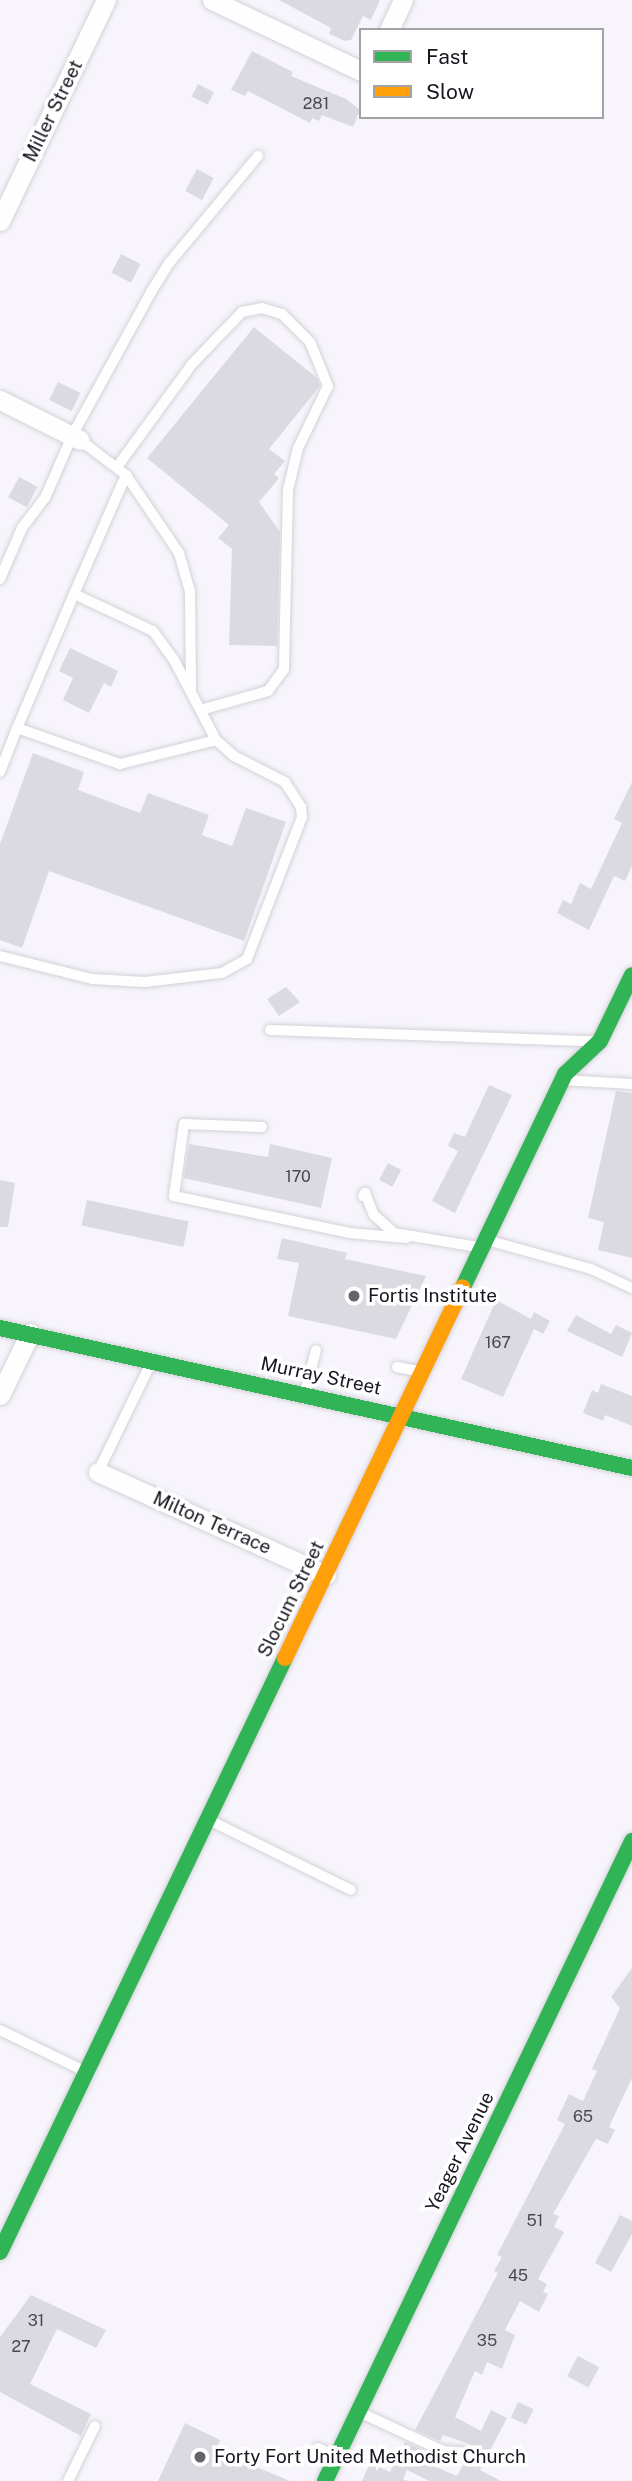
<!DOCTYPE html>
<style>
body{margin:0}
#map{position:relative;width:632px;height:2481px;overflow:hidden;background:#f7f5fb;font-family:"Public Sans",sans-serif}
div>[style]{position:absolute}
.building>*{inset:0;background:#dcdae1;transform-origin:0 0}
.roads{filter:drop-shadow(0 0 2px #d4d1d8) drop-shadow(0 0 2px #d4d1d8)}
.lane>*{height:10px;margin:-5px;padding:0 5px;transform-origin:5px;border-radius:5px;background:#fefefe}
.street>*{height:19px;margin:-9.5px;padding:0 9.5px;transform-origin:9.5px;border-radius:9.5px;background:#fefefe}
.fast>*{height:16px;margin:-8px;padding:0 8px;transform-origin:8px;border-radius:8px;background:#30b455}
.slow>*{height:16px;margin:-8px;padding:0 8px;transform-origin:8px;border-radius:8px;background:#ff9f0a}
.dots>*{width:19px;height:19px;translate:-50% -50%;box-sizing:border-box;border:4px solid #fff;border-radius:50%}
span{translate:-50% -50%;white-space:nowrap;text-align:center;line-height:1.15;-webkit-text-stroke:7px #fff;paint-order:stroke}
.number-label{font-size:16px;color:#49474f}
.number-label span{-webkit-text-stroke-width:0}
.street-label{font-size:19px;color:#18161e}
.poi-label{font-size:19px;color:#18161e}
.left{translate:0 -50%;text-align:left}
.legend{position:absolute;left:359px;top:28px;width:245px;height:91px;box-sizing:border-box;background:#fff;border:2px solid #a3a2a5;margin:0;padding:9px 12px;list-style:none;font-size:21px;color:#18161e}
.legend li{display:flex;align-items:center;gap:14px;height:35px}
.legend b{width:35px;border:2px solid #a3a2a5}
</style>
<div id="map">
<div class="building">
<i style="clip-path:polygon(279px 0,380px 0,371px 20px,363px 16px,351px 40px,345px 41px,329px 34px,331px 28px)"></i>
<i style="clip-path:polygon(252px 51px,293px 72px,291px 76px,346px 99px,360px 110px,353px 127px,322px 115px,319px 121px,312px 118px,310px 123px,248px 91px,245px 96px,231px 90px)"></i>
<i style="left:198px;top:84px;width:18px;height:14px;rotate:27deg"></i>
<i style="left:197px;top:169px;width:19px;height:25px;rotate:28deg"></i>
<i style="left:121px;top:254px;width:22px;height:21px;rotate:27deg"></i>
<i style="clip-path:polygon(254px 327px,317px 378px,320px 386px,269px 449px,285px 461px,274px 474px,279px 478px,259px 502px,280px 532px,277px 646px,229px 645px,232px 549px,218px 538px,229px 525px,147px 458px)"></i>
<i style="left:58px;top:382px;width:25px;height:20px;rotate:26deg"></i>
<i style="left:19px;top:477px;width:21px;height:23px;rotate:28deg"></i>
<i style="clip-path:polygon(70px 648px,118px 671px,111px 687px,104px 683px,89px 713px,63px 700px,73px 678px,59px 671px)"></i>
<i style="clip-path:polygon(33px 753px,84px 772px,78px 790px,140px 813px,148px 793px,209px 815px,202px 835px,232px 846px,246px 808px,286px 822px,244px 941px,49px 871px,22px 948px,0 940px,0 844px)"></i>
<i style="clip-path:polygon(632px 782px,632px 866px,625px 881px,614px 876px,589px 930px,557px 913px,563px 900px,571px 904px,580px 883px,591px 889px,622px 823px,614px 819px)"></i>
<i style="clip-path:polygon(286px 987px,300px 1002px,279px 1016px,267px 999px)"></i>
<i style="clip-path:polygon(489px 1085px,512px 1095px,455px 1213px,432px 1201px,458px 1151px,448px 1146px,454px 1133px,465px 1137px)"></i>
<i style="clip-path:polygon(616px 1091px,632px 1093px,632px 1258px,598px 1250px,604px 1222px,588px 1218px)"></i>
<i style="clip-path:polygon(189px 1144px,268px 1157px,270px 1144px,332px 1158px,321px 1208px,184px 1178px)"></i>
<i style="left:388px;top:1163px;width:15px;height:19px;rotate:28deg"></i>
<i style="clip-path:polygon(0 1180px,15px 1183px,8px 1227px,0 1227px)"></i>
<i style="left:87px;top:1200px;width:104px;height:26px;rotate:12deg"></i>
<i style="clip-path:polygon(282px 1238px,347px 1253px,345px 1259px,426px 1276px,396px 1339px,288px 1316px,299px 1263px,277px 1259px)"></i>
<i style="clip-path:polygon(496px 1300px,531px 1319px,534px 1312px,550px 1321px,543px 1334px,534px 1329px,503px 1397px,461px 1379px)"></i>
<i style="clip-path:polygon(576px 1315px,611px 1334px,616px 1325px,632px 1333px,622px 1357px,567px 1331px)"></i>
<i style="clip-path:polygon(601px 1384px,632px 1396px,632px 1426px,605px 1415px,603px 1421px,583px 1413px,592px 1390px,598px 1393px)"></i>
<i style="clip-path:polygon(632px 1968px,632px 2078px,609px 2127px,615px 2130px,608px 2144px,596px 2139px,553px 2214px,559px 2216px,554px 2227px,564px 2232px,538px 2279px,547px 2284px,543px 2292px,548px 2294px,539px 2312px,520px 2301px,505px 2330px,515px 2335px,502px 2369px,487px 2362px,482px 2375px,475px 2371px,455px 2417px,481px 2431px,491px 2410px,507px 2418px,480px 2470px,501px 2481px,429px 2481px,407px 2470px,403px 2479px,408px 2481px,362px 2481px,370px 2463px,390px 2472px,405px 2442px,434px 2455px,429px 2464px,457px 2476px,466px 2460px,480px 2457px,478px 2447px,443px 2435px,440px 2441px,415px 2430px,498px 2273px,494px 2271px,502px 2257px,497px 2255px,565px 2124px,557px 2120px,569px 2094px,583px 2101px,597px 2071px,592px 2069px,620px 2008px,611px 1997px)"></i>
<i style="clip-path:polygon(620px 2215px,632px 2221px,632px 2234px,611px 2272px,595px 2263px)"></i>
<i style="clip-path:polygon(31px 2295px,106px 2330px,96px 2348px,57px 2329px,30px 2384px,91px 2414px,81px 2436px,0 2392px,0 2337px)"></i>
<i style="left:578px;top:2356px;width:24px;height:23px;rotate:28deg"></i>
<i style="left:518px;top:2402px;width:17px;height:17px;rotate:25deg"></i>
<i style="clip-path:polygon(185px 2423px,220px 2440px,216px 2450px,290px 2481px,158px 2481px)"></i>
</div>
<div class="roads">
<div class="lane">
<i style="left:80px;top:440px;width:58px;rotate:37.3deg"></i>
<i style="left:126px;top:475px;width:94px;rotate:55.8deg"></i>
<i style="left:179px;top:553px;width:40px;rotate:74deg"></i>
<i style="left:190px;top:591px;width:98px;rotate:89.4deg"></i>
<i style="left:117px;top:467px;width:127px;rotate:-53.9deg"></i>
<i style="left:192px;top:364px;width:72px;rotate:-46.1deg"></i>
<i style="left:242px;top:312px;width:20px;rotate:-11deg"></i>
<i style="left:262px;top:308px;width:21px;rotate:17deg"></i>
<i style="left:282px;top:314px;width:40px;rotate:45deg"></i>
<i style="left:310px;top:342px;width:48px;rotate:67.8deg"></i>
<i style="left:328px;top:386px;width:69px;rotate:115.8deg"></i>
<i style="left:298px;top:448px;width:43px;rotate:103.4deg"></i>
<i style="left:288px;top:490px;width:179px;rotate:91.3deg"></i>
<i style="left:284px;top:669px;width:27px;rotate:126deg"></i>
<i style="left:268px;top:691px;width:70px;rotate:164.2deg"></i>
<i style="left:0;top:579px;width:56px;rotate:-66.7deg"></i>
<i style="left:22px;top:528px;width:38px;rotate:-53deg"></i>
<i style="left:45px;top:498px;width:70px;rotate:-66.4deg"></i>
<i style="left:73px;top:434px;width:162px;rotate:-61.2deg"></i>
<i style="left:151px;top:292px;width:36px;rotate:-58deg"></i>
<i style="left:170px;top:262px;width:138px;rotate:-50.3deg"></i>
<i style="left:74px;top:594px;width:146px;rotate:113deg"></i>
<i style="left:17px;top:728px;width:109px;rotate:19.3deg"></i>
<i style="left:120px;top:764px;width:99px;rotate:-14deg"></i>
<i style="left:216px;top:740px;width:90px;rotate:-117.7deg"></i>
<i style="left:174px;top:660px;width:36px;rotate:-126deg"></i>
<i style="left:153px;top:631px;width:87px;rotate:-154.9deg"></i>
<i style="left:74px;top:594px;width:130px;rotate:-66.4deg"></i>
<i style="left:0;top:772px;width:47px;rotate:-68.9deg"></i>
<i style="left:0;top:956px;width:95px;rotate:14deg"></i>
<i style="left:92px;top:979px;width:53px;rotate:3.2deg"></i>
<i style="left:145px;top:982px;width:78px;rotate:-6.7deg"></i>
<i style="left:222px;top:973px;width:29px;rotate:-29deg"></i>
<i style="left:247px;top:959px;width:152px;rotate:-68.8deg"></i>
<i style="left:302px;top:817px;width:10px;rotate:-96deg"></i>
<i style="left:301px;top:807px;width:30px;rotate:-123deg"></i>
<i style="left:285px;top:782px;width:57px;rotate:-153deg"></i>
<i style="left:234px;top:756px;width:24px;rotate:-138deg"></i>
<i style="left:270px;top:1030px;width:323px;rotate:2deg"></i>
<i style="left:563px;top:1080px;width:69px;rotate:3.3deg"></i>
<i style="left:262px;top:1127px;width:78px;rotate:-177.8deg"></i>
<i style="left:184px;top:1124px;width:73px;rotate:97.9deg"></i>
<i style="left:174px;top:1196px;width:179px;rotate:11.9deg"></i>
<i style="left:349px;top:1233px;width:58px;rotate:4.9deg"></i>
<i style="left:363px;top:1196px;width:4px;rotate:-56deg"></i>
<i style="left:365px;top:1193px;width:24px;rotate:68deg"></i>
<i style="left:374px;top:1215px;width:27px;rotate:42deg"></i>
<i style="left:394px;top:1233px;width:85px;rotate:9.5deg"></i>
<i style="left:487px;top:1240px;width:108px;rotate:15.6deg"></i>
<i style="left:591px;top:1269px;width:45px;rotate:24.9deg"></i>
<i style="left:397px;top:1367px;width:25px;rotate:11deg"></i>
<i style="left:305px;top:1393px;width:44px;rotate:-75.7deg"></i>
<i style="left:98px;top:1472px;width:119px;rotate:-64.1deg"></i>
<i style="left:209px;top:1820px;width:158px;rotate:26.2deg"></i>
<i style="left:0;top:2030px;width:96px;rotate:26deg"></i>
<i style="left:359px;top:2412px;width:93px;rotate:24.9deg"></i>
<i style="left:443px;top:2451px;width:31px;rotate:4deg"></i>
<i style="left:318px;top:2448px;width:21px;rotate:25deg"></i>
<i style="left:68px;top:2481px;width:61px;rotate:-63.9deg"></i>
</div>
<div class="street">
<i style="left:212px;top:0;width:165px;rotate:25.5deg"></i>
<i style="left:389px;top:30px;width:33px;rotate:-65deg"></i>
<i style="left:0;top:221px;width:245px;rotate:-64.4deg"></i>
<i style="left:0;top:400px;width:89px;rotate:26.6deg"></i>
<i style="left:0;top:1395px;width:69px;rotate:-64.2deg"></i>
<i style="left:98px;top:1472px;width:250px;rotate:24.3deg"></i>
</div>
<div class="fast">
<i style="left:463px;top:1287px;width:236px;rotate:-64.4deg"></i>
<i style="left:565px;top:1074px;width:48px;rotate:-43.3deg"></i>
<i style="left:600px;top:1041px;width:73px;rotate:-64.1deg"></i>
<i style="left:0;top:1328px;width:647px;rotate:12.49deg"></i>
<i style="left:0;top:2252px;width:659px;rotate:-64.37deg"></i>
<i style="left:325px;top:2481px;width:710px;rotate:-64.37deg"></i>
</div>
<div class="slow">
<i style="left:285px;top:1658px;width:411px;rotate:-64.4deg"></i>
</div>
</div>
<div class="dots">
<i style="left:354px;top:1296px;background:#66646b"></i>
<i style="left:200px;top:2457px;background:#66646b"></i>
</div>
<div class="number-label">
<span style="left:316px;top:104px">281</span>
<span style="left:298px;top:1177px">170</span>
<span style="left:498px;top:1343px">167</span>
<span style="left:583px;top:2117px">65</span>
<span style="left:535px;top:2221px">51</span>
<span style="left:518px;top:2276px">45</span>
<span style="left:36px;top:2321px">31</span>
<span style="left:487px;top:2341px">35</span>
<span style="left:21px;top:2347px">27</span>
</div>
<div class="street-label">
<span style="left:53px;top:111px;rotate:-64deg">Miller Street</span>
<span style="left:321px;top:1376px;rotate:12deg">Murray Street</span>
<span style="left:212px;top:1523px;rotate:24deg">Milton Terrace</span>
<span style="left:291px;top:1599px;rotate:-64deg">Slocum Street</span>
<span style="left:460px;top:2152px;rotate:-64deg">Yeager Avenue</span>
</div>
<div class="poi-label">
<span class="left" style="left:368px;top:1296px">Fortis Institute</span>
<span class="left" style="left:214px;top:2457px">Forty Fort United Methodist Church</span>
</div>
<ul class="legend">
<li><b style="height:9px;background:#30b455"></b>Fast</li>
<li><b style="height:9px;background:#ff9f0a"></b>Slow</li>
</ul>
</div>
